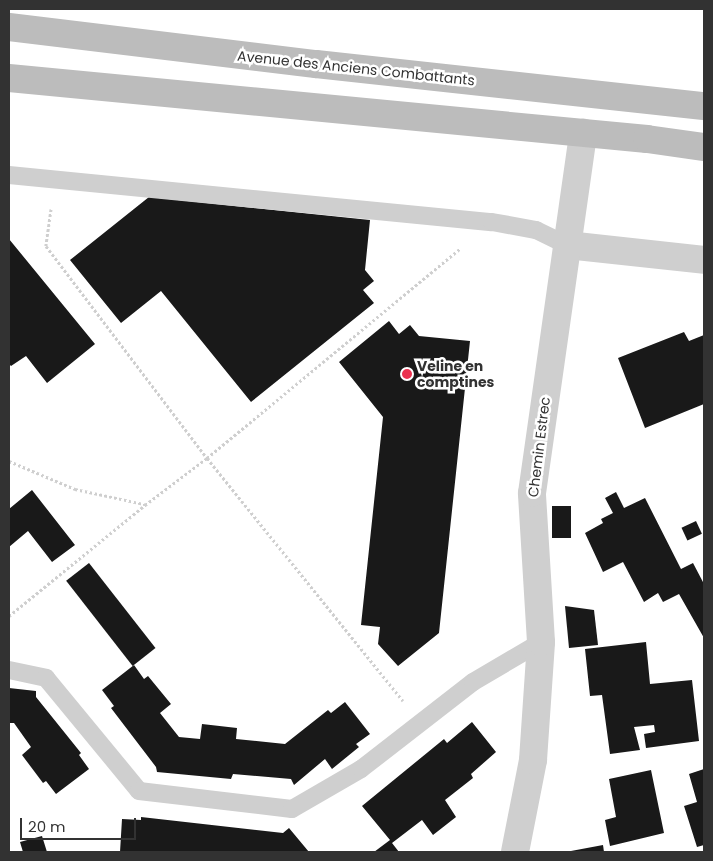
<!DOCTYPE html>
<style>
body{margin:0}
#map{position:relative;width:713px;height:861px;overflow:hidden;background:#fff;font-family:Poppins,sans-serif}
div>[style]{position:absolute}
.building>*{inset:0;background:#191919;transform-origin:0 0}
.path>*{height:3px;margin-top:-1.5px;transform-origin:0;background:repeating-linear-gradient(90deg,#cfcfcf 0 2.5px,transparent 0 5px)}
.lane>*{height:18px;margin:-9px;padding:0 9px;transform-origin:9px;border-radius:9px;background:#cfcfcf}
.street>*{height:28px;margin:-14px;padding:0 14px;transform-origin:14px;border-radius:14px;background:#cfcfcf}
.secondary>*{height:28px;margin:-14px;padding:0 14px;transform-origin:14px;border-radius:14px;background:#bcbcbc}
.dots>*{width:14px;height:14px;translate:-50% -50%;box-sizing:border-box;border:2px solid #fff;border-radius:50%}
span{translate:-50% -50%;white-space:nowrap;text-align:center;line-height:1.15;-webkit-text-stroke:5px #fff;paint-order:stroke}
.street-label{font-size:14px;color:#323232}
.poi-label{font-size:14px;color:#323232;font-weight:700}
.left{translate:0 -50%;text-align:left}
.frame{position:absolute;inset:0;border:10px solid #323232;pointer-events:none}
.scale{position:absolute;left:20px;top:818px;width:116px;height:22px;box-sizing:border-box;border:2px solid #323232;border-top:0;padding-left:6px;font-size:15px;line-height:18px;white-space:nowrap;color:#323232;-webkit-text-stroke:4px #fff;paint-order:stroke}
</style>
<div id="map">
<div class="building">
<i style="clip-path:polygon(149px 197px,370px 220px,365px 270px,374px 281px,363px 290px,374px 303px,251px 402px,161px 291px,121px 323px,70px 260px)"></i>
<i style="clip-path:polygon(9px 239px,95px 344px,47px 383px,26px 356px,11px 366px,9px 364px)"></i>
<i style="clip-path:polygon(389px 321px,399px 334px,410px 325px,419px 336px,470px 341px,439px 633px,398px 666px,378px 644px,380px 627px,361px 625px,383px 417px,339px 362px)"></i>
<i style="clip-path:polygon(684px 332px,689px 341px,704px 335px,704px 404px,645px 428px,618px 358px)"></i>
<i style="clip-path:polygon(32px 490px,75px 545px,52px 562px,28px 531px,9px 547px,9px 509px)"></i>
<i style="clip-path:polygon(616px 492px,624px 508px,645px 498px,681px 569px,693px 563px,704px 584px,704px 638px,679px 594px,663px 602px,658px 593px,644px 602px,623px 562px,603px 572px,585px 533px,603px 523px,601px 519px,613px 513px,605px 498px)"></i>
<i style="left:552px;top:506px;width:19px;height:32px"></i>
<i style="left:696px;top:521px;width:14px;height:16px;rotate:65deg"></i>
<i style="left:89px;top:563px;width:108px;height:29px;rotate:52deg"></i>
<i style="clip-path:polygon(565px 606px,594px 610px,598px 645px,569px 648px)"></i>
<i style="clip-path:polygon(646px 642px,650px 684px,692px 680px,699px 741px,646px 748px,644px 734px,655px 732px,654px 725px,634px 727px,640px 750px,610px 754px,602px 695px,590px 696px,585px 649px)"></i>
<i style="clip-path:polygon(134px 665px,144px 679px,148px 676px,171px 704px,160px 713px,179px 737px,200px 739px,202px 724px,237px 728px,236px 739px,285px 744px,328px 710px,331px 713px,345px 702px,370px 734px,356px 744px,359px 747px,332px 769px,325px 759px,294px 785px,291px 779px,233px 774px,231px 779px,157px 772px,156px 767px,111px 708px,114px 706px,102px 690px)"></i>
<i style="clip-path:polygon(9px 688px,36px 691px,36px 697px,81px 753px,79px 755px,89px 769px,56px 794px,46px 781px,43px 783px,22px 755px,31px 747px,14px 723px,9px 723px)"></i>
<i style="clip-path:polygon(472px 722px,496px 752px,471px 774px,473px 778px,445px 800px,456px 817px,433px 835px,422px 820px,392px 843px,399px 852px,374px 852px,390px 840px,362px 806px,444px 739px,447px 743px)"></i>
<i style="clip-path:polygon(704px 769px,704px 845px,697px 847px,684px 806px,697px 802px,689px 774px)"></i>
<i style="clip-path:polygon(651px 770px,664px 833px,610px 846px,605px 820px,616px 817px,609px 779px)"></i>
<i style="clip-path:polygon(141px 817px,283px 833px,289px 828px,309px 852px,120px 852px,122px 819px,141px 820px)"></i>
<i style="clip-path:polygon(42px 836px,47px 852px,23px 852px,20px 842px)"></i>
<i style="clip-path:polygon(603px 845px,604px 852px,571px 852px,571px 851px)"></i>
</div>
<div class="path">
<i style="left:51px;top:209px;width:37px;rotate:98deg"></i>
<i style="left:46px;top:246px;width:266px;rotate:52.8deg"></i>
<i style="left:207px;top:458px;width:312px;rotate:51.1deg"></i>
<i style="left:9px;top:461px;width:72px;rotate:23deg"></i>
<i style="left:75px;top:489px;width:71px;rotate:12.3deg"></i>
<i style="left:9px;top:616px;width:176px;rotate:-39.2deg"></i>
<i style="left:145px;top:505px;width:78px;rotate:-37.2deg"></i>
<i style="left:207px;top:458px;width:328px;rotate:-39.6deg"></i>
</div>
<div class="lane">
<i style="left:9px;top:175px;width:485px;rotate:5.6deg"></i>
<i style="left:492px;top:222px;width:45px;rotate:10.3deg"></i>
<i style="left:536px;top:230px;width:34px;rotate:26deg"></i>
<i style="left:9px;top:670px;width:38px;rotate:12deg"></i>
<i style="left:46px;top:678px;width:146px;rotate:50.5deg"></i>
<i style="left:139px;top:791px;width:154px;rotate:6.7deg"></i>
<i style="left:292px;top:809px;width:80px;rotate:-30.1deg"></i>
<i style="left:361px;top:769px;width:142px;rotate:-37.8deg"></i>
<i style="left:473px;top:682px;width:79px;rotate:-30.5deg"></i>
</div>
<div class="street">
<i style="left:567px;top:245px;width:138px;rotate:6.2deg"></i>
<i style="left:515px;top:852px;width:94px;rotate:-78.9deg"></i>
<i style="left:533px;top:760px;width:118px;rotate:-86.1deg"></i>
<i style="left:541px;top:642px;width:149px;rotate:-93.5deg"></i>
<i style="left:532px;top:493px;width:364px;rotate:-81.9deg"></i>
</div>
<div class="secondary">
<i style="left:9px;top:27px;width:309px;rotate:6.9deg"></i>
<i style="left:316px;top:64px;width:390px;rotate:6.2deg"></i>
<i style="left:9px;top:78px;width:641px;rotate:5.46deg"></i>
<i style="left:647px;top:139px;width:58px;rotate:8deg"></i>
</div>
<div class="dots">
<i style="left:407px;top:374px;background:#eb324f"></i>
</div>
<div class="street-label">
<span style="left:356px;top:68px;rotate:6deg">Avenue des Anciens Combattants</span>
<span style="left:539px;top:447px;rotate:-83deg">Chemin Estrec</span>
</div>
<div class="poi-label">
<span class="left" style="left:417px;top:374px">Veline en<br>comptines</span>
</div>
<div class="frame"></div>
<div class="scale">20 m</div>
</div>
